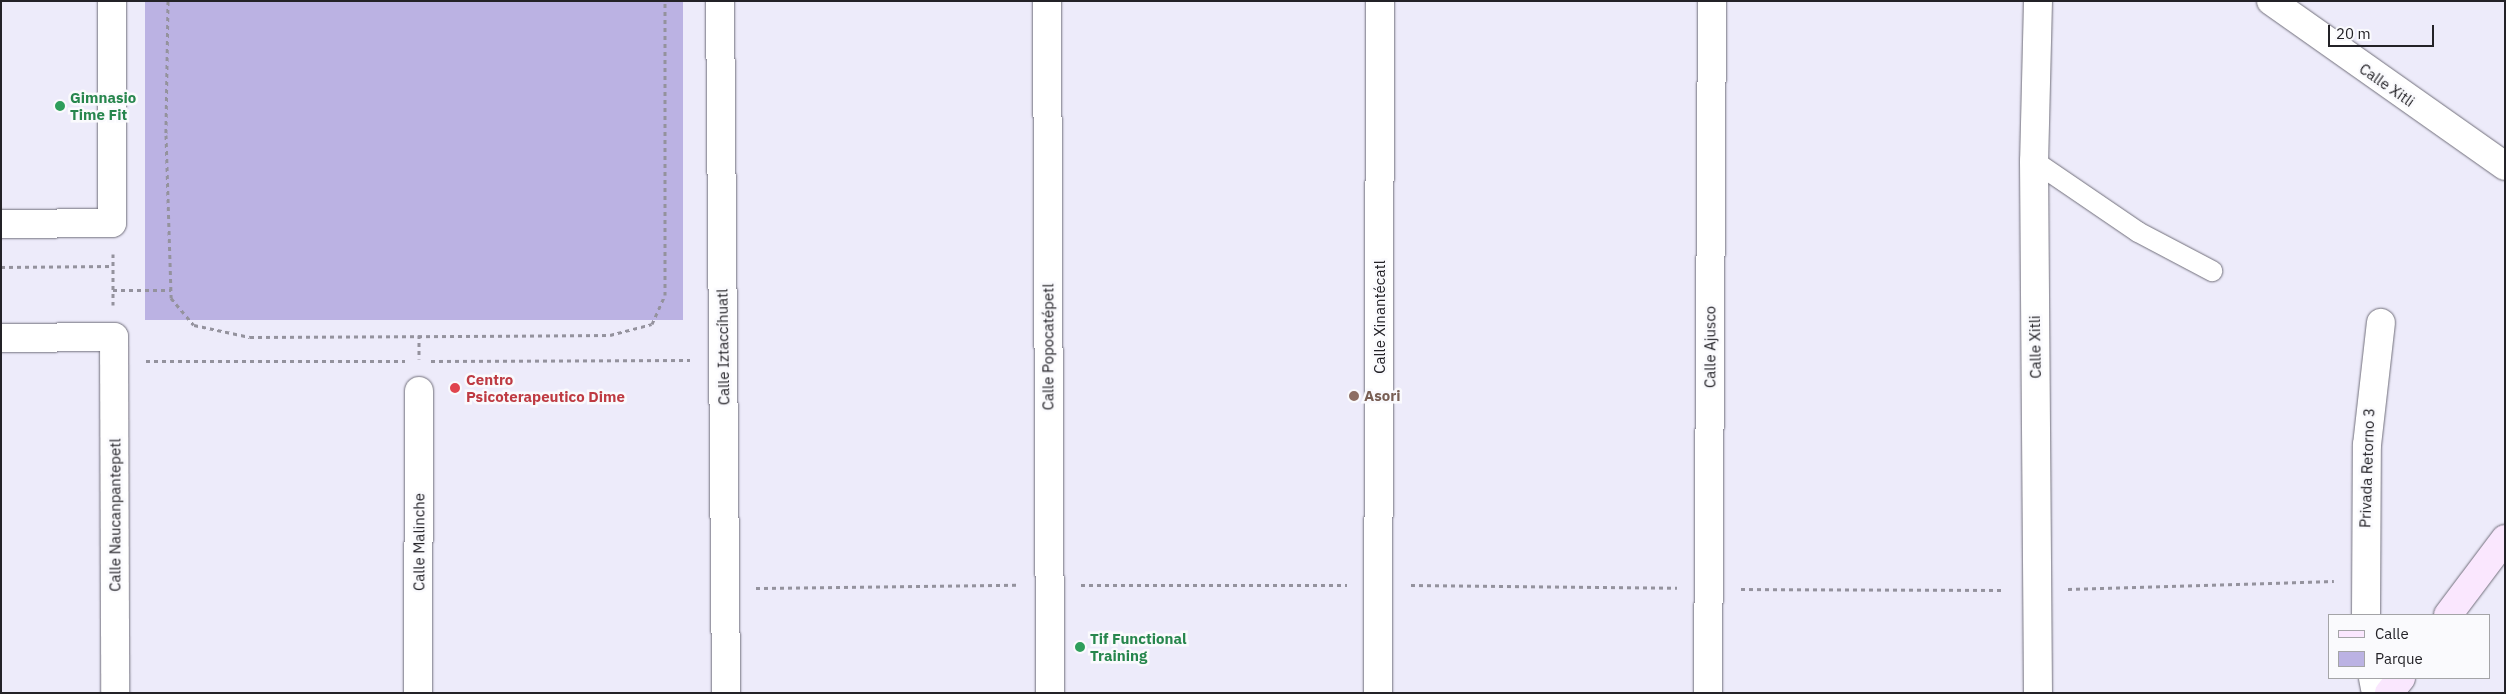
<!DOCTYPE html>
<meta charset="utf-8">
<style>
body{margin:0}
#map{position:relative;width:2506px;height:694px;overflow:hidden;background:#edebfa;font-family:"IBM Plex Sans",sans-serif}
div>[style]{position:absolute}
.green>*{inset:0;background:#bbb2e3;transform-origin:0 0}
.path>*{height:3px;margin-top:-1.5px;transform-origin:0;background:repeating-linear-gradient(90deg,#94929d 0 4px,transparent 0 8px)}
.roads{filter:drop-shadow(0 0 1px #706e7a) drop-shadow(0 0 1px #706e7a)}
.lane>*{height:20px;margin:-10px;padding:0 10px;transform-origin:10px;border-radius:10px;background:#fff}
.street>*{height:28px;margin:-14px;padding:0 14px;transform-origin:14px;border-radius:14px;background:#fff}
.secondary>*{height:28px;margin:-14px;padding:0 14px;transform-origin:14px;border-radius:14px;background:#fae7fe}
.dots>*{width:14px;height:14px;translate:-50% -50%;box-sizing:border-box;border:2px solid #fafafd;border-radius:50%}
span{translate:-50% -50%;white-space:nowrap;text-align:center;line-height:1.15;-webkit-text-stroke:5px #fafafd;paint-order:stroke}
.street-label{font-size:15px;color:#232227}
.leisure-label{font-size:15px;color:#27864d;font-weight:700}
.left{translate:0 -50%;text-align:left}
.health-label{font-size:15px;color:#be3a42;font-weight:700}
.education-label{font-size:15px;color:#785e54;font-weight:700}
.frame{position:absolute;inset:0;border:2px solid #232227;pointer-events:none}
.legend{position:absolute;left:2328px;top:614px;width:162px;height:65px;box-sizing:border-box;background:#fafafd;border:1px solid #a4a4a7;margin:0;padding:6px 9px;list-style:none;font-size:15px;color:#232227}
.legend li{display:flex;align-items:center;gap:10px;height:25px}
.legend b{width:25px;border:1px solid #a4a4a7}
.scale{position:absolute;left:2328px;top:25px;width:106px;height:22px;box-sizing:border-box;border:2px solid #232227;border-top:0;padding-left:6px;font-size:15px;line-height:18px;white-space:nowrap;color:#232227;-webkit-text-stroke:4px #fafafd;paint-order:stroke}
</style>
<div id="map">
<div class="green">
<i style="left:145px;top:1px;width:538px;height:319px"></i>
</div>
<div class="path">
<i style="left:168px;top:1px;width:134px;rotate:90.9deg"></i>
<i style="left:166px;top:135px;width:163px;rotate:88.2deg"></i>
<i style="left:171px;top:298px;width:35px;rotate:50deg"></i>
<i style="left:194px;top:325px;width:57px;rotate:12.1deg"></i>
<i style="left:250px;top:337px;width:360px;rotate:-0.3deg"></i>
<i style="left:610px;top:335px;width:43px;rotate:-14.7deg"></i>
<i style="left:652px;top:324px;width:32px;rotate:-66deg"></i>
<i style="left:665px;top:295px;width:294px;rotate:-90deg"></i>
<i style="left:113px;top:254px;width:51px;rotate:90deg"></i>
<i style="left:1px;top:267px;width:112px;rotate:-0.5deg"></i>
<i style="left:113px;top:290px;width:58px"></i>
<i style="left:419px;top:335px;width:24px;rotate:90deg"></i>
<i style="left:146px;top:361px;width:259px"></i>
<i style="left:431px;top:361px;width:259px;rotate:-0.2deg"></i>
<i style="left:1081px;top:585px;width:266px"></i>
<i style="left:1411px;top:585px;width:266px;rotate:0.6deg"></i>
<i style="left:756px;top:588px;width:261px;rotate:-0.7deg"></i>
<i style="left:1741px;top:589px;width:264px;rotate:0.2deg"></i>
<i style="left:2068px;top:589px;width:266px;rotate:-1.7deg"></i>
</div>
<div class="roads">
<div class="lane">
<i style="left:2034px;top:161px;width:126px;rotate:34.3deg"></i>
<i style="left:2138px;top:232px;width:84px;rotate:27.8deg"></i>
</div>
<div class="street">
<i style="left:720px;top:1px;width:692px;rotate:89.5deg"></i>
<i style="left:1047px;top:1px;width:692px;rotate:89.75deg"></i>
<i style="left:2038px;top:1px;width:160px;rotate:91.4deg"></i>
<i style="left:2034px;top:161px;width:532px;rotate:89.57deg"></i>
<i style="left:2271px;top:1px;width:286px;rotate:35.2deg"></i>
<i style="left:1px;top:224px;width:111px;rotate:-0.5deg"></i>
<i style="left:112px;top:223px;width:222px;rotate:-90deg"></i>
<i style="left:1px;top:338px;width:113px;rotate:-0.5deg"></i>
<i style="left:114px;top:337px;width:356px;rotate:89.8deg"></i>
<i style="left:2366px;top:615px;width:170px;rotate:-89.7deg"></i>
<i style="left:2367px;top:445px;width:123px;rotate:-83.5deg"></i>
<i style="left:2373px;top:678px;width:15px;rotate:79deg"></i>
<i style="left:418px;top:693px;width:302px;rotate:-89.8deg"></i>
<i style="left:1378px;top:693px;width:692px;rotate:-89.83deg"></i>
<i style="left:1708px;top:693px;width:692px;rotate:-89.67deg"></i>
</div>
<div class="secondary">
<i style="left:2448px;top:615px;width:95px;rotate:-53.1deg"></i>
<i style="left:2389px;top:693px;width:19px;rotate:-51deg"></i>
</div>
</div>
<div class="dots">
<i style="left:60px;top:106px;background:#2e9e5b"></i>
<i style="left:455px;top:388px;background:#e0444e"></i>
<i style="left:1354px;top:396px;background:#8d6e63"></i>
<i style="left:1080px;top:647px;background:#2e9e5b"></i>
</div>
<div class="street-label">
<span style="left:2387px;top:85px;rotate:35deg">Calle Xitli</span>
<span style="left:1380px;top:317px;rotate:-90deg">Calle Xinantécatl</span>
<span style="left:723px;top:347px;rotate:-91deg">Calle Iztaccíhuatl</span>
<span style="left:1048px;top:347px;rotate:-90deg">Calle Popocatépetl</span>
<span style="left:1710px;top:347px;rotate:-90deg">Calle Ajusco</span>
<span style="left:2035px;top:347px;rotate:-91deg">Calle Xitli</span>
<span style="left:2367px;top:468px;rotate:-88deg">Privada Retorno 3</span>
<span style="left:115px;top:515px;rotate:-90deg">Calle Naucanpantepetl</span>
<span style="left:419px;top:542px;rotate:-90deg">Calle Malinche</span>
</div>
<div class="leisure-label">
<span class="left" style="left:70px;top:106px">Gimnasio<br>Time Fit</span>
<span class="left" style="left:1090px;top:647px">Tif Functional<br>Training</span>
</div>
<div class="health-label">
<span class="left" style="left:466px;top:388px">Centro<br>Psicoterapeutico Dime</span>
</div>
<div class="education-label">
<span class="left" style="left:1364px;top:396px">Asori</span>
</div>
<div class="frame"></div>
<ul class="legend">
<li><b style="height:6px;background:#fae7fe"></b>Calle</li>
<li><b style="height:14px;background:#bbb2e3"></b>Parque</li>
</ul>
<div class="scale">20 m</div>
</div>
